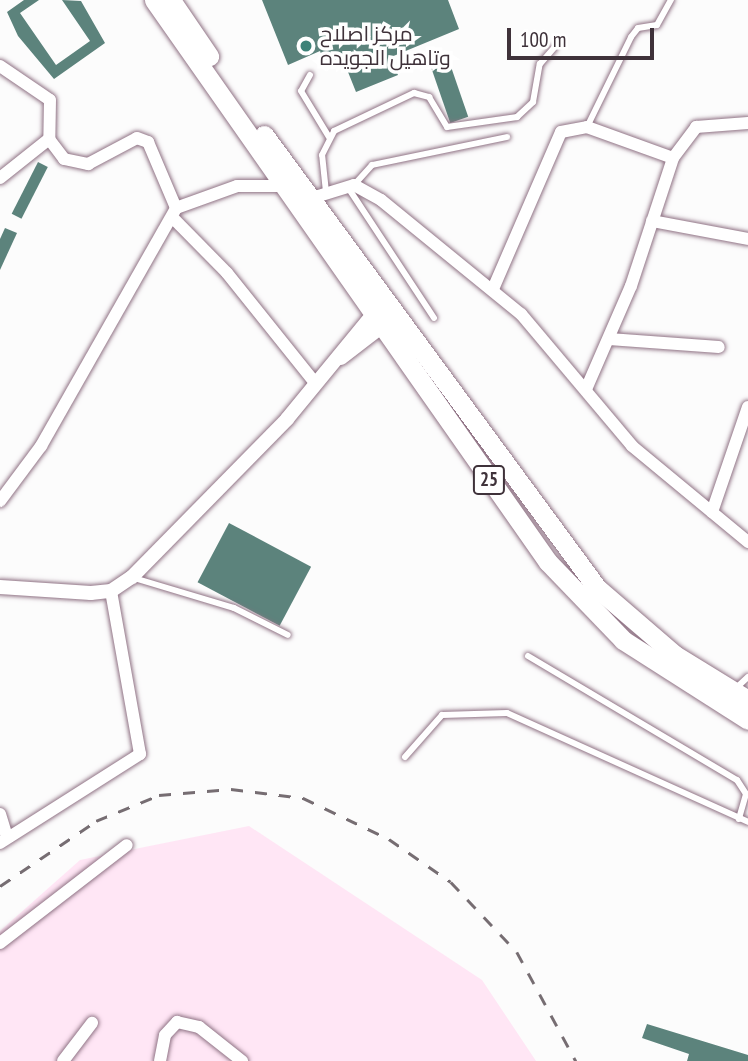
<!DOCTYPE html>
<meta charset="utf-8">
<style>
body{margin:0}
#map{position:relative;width:748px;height:1061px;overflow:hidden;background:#fcfcfc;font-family:"PT Sans Narrow",Cairo,sans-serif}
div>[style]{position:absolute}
.built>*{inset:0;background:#ffe6f5}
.building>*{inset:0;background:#5c837c;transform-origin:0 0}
.roads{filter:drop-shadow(0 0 2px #907385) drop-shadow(0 0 2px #907385)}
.service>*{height:6px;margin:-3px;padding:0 3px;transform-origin:3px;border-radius:3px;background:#fff}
.minor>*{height:12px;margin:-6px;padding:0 6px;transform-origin:6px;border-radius:6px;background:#fff}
.tertiary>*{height:14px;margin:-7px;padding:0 7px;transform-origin:7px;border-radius:7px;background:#fff}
.trunk>*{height:19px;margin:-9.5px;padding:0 9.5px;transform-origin:9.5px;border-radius:9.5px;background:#fff}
.rail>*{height:2.5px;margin-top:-1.25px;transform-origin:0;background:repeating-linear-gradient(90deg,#766d72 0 12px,transparent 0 24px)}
.dots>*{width:19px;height:19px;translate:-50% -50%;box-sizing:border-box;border:4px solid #fff;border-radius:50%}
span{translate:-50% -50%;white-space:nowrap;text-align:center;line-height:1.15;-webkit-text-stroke:7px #fff;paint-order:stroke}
.shield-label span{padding:2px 5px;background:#fff;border:2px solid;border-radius:5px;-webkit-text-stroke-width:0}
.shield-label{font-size:19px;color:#3f323a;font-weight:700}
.poi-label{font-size:21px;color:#3f323a}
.left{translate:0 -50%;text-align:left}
.scale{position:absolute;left:507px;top:28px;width:147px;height:32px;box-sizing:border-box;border:4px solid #3f323a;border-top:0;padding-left:9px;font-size:21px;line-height:24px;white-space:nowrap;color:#3f323a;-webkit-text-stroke:5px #fff;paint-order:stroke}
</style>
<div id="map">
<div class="built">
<i style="clip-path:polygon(249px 826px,482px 980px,536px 1061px,0 1061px,0 931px,80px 860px)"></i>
</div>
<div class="building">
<i style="clip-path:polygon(24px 0,39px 0,20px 13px,56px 65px,90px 41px,62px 0,81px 1px,105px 43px,54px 79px,18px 36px,7px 12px)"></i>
<i style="clip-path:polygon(262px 0,448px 0,459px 29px,391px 57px,398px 75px,356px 92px,342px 57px,325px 64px,320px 51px,288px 65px)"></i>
<i style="left:449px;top:61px;width:59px;height:19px;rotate:71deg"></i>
<i style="left:38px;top:162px;width:11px;height:58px;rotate:27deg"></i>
<i style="clip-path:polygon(5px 228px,17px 233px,0 270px,0 239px)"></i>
<i style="left:229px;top:523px;width:93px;height:67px;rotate:28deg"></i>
<i style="clip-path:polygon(647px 1024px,748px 1055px,748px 1061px,687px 1061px,689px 1054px,642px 1038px)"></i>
</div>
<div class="roads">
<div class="service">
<i style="left:310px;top:75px;width:18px;rotate:119deg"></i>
<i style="left:301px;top:91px;width:54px;rotate:58.7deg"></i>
<i style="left:587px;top:127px;width:100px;rotate:-63.9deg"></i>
<i style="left:631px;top:37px;width:11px;rotate:-52deg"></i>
<i style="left:638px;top:28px;width:19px;rotate:-9deg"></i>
<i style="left:657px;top:25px;width:29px;rotate:-61deg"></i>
<i style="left:354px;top:185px;width:27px;rotate:-48deg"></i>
<i style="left:372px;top:165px;width:138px;rotate:-11.7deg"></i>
<i style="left:347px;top:186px;width:158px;rotate:56.6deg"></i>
<i style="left:326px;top:192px;width:37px;rotate:-96deg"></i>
<i style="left:322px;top:155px;width:27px;rotate:-63deg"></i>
<i style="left:334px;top:131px;width:89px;rotate:-25.4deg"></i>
<i style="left:414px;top:93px;width:16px;rotate:15deg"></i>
<i style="left:429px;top:97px;width:35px;rotate:59deg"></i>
<i style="left:447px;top:127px;width:71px;rotate:-8.1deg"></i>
<i style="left:517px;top:117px;width:22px;rotate:-43deg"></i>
<i style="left:533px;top:102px;width:39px;rotate:-80deg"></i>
<i style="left:540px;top:64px;width:21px;rotate:-49deg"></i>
<i style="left:134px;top:578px;width:104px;rotate:16.7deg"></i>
<i style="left:234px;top:608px;width:60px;rotate:26.6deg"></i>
<i style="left:528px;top:656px;width:243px;rotate:30.7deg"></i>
<i style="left:737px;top:780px;width:17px;rotate:57deg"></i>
<i style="left:746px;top:794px;width:26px;rotate:106deg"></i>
<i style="left:734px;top:690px;width:19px;rotate:-43deg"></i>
<i style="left:405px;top:757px;width:56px;rotate:-48.6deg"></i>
<i style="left:442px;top:715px;width:65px;rotate:-1.8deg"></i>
<i style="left:507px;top:713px;width:265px;rotate:24.3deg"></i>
</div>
<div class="minor">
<i style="left:0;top:66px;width:60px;rotate:34.2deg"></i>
<i style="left:50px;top:100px;width:39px;rotate:91deg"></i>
<i style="left:49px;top:139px;width:25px;rotate:53deg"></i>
<i style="left:64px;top:159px;width:25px;rotate:12deg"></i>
<i style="left:88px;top:164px;width:55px;rotate:-28deg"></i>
<i style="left:137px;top:138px;width:12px;rotate:20deg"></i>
<i style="left:148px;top:142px;width:72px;rotate:67deg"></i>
<i style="left:0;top:178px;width:63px;rotate:-38.5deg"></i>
<i style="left:312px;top:198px;width:44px;rotate:-17.2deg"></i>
<i style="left:354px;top:185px;width:31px;rotate:29deg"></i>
<i style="left:381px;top:200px;width:181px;rotate:39.2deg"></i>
<i style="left:521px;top:314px;width:172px;rotate:49.9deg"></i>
<i style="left:632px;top:446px;width:151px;rotate:39.6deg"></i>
<i style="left:172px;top:217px;width:78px;rotate:45.5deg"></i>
<i style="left:227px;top:273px;width:142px;rotate:51.3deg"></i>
<i style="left:652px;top:221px;width:98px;rotate:10.6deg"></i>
<i style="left:493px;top:289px;width:171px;rotate:-66.6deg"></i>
<i style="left:561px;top:132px;width:26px;rotate:-11deg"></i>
<i style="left:587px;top:127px;width:91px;rotate:19.8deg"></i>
<i style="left:673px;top:158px;width:39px;rotate:-53deg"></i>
<i style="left:696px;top:127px;width:52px;rotate:-4.4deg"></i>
<i style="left:609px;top:339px;width:110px;rotate:4.2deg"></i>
<i style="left:587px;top:387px;width:110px;rotate:-66.5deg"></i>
<i style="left:631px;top:286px;width:135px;rotate:-71.8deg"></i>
<i style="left:0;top:501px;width:69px;rotate:-53.3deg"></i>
<i style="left:41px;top:446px;width:274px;rotate:-60.4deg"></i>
<i style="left:176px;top:208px;width:65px;rotate:-19.8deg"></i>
<i style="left:237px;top:186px;width:48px"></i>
<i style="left:712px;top:512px;width:111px;rotate:-71.1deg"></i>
<i style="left:0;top:814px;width:24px;rotate:73deg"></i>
<i style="left:0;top:843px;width:166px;rotate:-32.4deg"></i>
<i style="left:140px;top:754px;width:166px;rotate:-100.1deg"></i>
<i style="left:0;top:943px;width:160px;rotate:-37.7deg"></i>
<i style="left:63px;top:1061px;width:48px;rotate:-52.7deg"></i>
<i style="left:160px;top:1061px;width:26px;rotate:-79deg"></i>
<i style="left:165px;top:1035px;width:18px;rotate:-47deg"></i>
<i style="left:177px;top:1022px;width:23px;rotate:13deg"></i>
<i style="left:199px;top:1027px;width:55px;rotate:38.3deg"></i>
</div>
<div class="tertiary">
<i style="left:341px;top:358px;width:61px;rotate:-37.6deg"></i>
<i style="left:0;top:587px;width:91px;rotate:3.8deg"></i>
<i style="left:91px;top:593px;width:20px;rotate:-6deg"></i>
<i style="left:111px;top:591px;width:25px;rotate:-34deg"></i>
<i style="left:132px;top:577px;width:221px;rotate:-45.5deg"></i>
<i style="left:287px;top:419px;width:145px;rotate:-50.6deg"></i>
</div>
<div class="trunk">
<i style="left:154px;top:0;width:686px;rotate:54.97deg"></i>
<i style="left:548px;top:562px;width:108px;rotate:46.1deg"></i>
<i style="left:623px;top:640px;width:148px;rotate:32.6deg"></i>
<i style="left:171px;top:0;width:68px;rotate:55.8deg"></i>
<i style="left:264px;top:135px;width:562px;rotate:53.68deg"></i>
<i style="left:597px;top:588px;width:103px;rotate:40.7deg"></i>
<i style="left:675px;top:655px;width:86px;rotate:31.7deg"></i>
</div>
</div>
<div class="rail">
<i style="left:0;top:886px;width:116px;rotate:-34.1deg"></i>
<i style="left:96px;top:821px;width:68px;rotate:-22.4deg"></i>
<i style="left:159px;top:795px;width:72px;rotate:-4.8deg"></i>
<i style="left:231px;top:789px;width:73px;rotate:7.1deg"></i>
<i style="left:303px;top:798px;width:95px;rotate:25.5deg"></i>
<i style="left:389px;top:839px;width:75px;rotate:34.7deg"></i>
<i style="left:451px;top:882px;width:96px;rotate:46.7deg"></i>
<i style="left:517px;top:952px;width:124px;rotate:61.6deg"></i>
</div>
<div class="dots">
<i style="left:306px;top:46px;background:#3d8278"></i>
</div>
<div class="shield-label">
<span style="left:489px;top:480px">25</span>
</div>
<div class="poi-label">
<span class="left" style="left:320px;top:46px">مركز اصلاح<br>وتاهيل الجويده</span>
</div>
<div class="scale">100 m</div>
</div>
